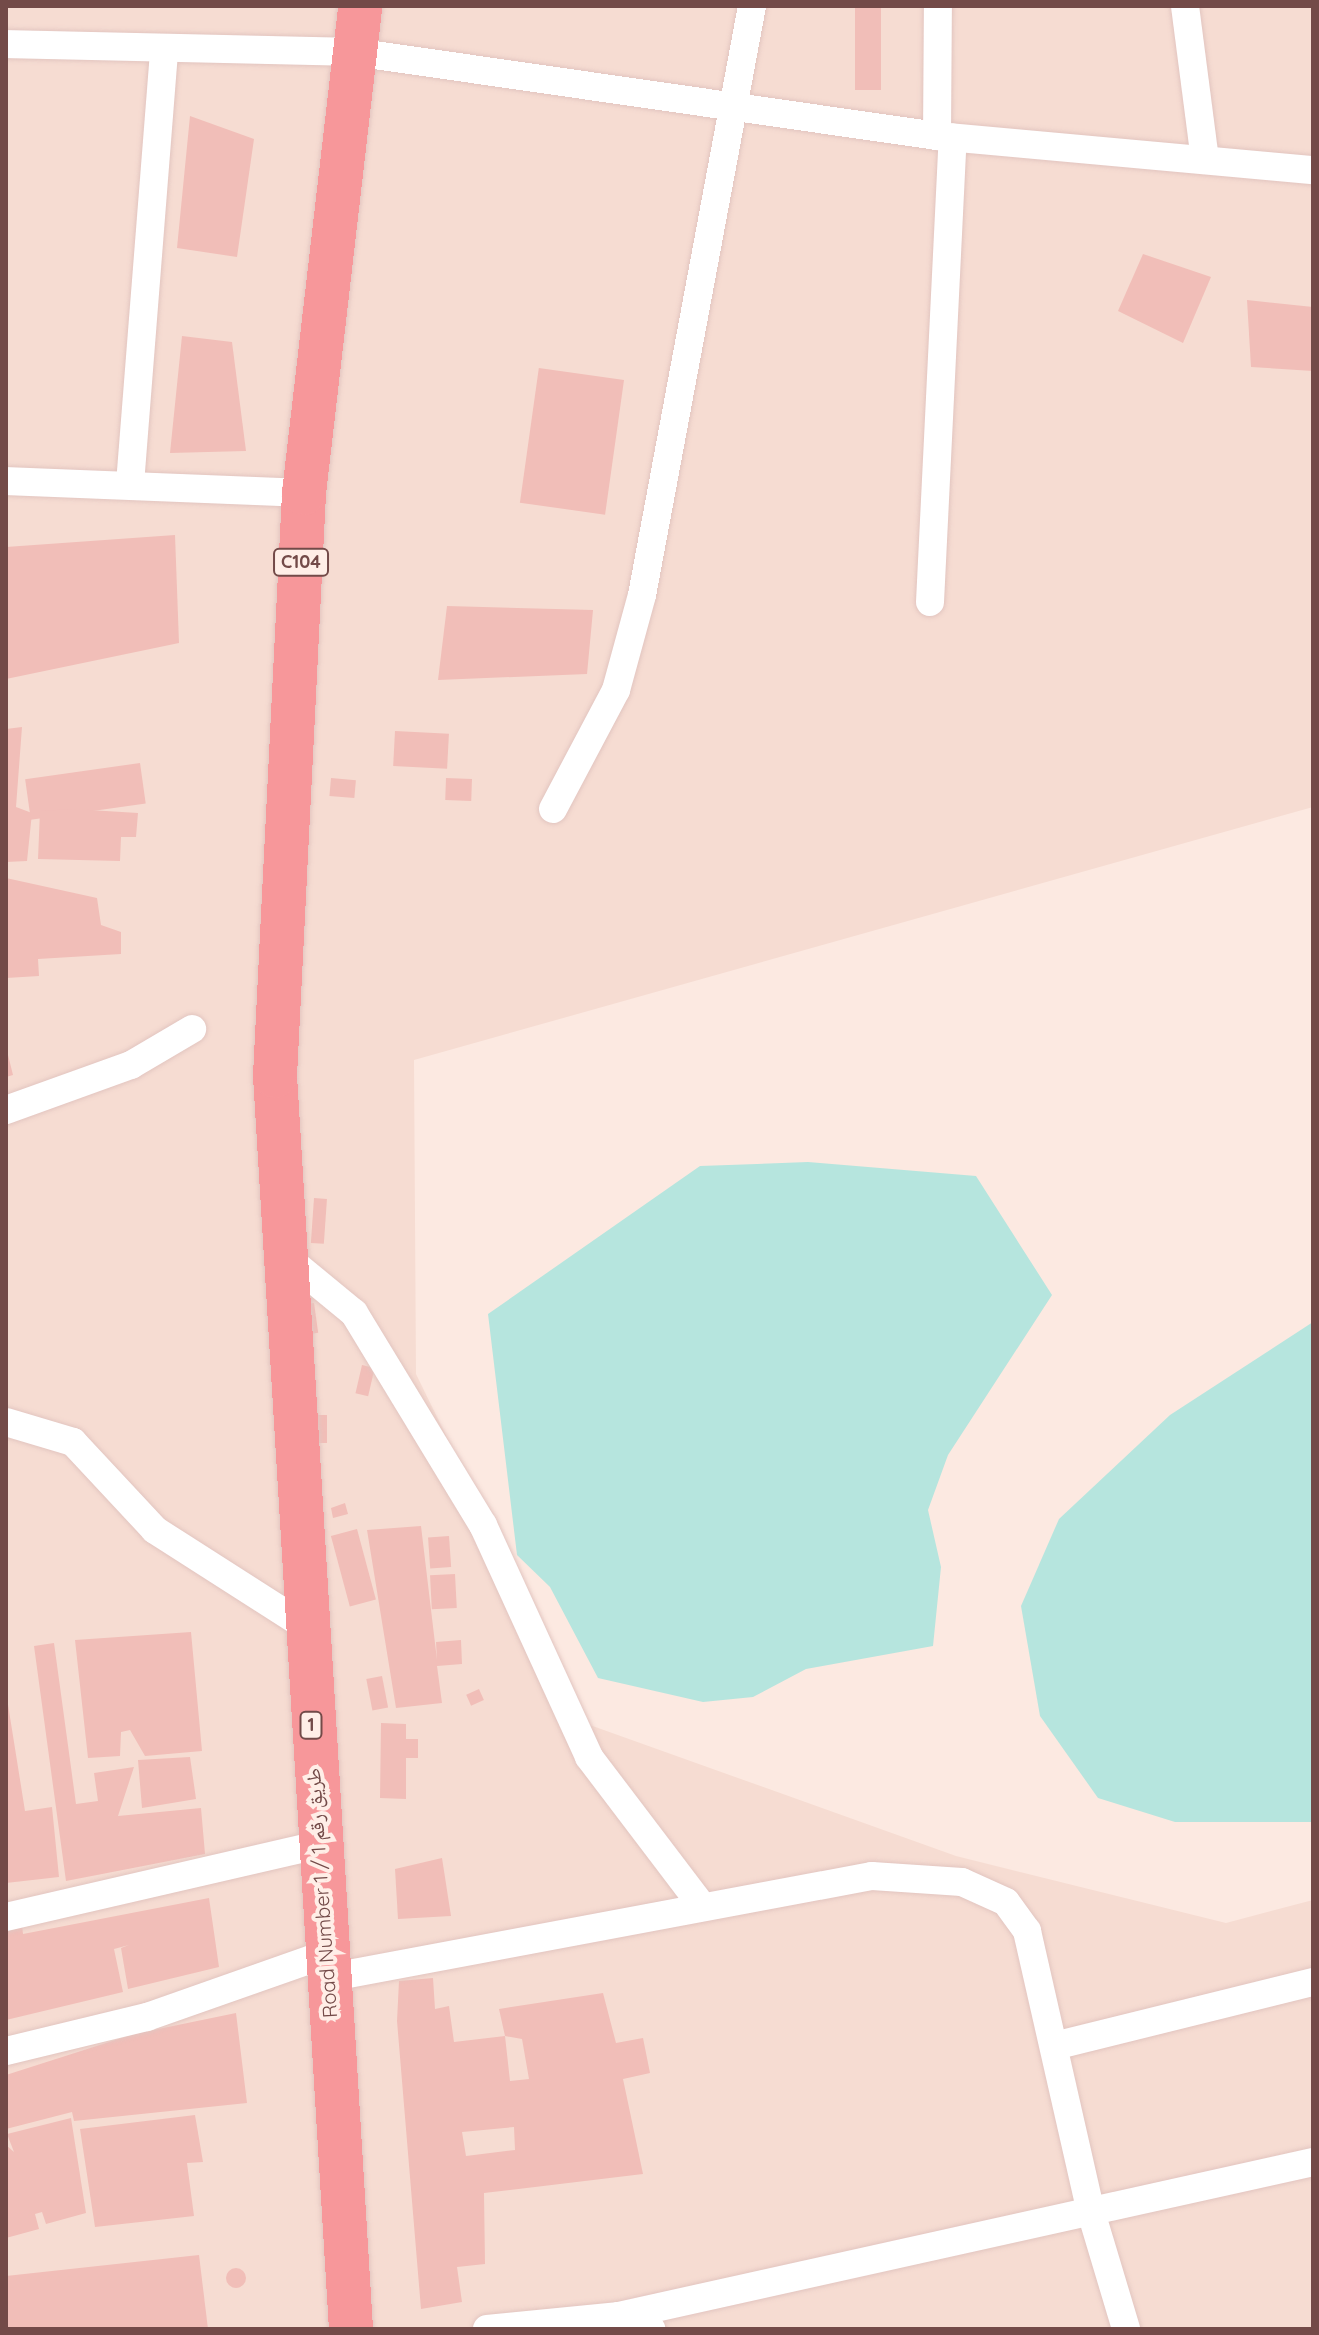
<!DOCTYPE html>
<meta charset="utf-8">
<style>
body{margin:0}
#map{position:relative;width:1319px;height:2335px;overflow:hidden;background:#fce9e1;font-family:Quicksand,"Noto Naskh Arabic",sans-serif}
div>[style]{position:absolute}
.residential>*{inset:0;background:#f6dcd2}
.water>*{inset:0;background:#b6e5de}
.building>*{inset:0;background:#f1beb8;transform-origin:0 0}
.round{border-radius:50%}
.roads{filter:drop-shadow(0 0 2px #e2c5c0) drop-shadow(0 0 2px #e2c5c0)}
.street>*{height:28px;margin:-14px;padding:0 14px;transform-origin:14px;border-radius:14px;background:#fff}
.highway>*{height:44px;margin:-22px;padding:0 22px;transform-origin:22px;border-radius:22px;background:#f7979a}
span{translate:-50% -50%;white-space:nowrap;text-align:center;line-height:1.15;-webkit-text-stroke:8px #ffeee7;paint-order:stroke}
.shield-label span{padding:2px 6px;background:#ffeee7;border:2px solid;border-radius:6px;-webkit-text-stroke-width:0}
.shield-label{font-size:18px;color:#734a48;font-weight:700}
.street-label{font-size:20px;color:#734a48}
.frame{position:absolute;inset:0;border:8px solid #734a48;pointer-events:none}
</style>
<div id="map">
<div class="residential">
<i style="clip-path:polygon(6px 6px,1313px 6px,1313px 807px,414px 1060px,416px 1374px,587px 1724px,956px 1856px,1226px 1923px,1313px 1900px,1313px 2329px,6px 2329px)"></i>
</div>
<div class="water">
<i style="clip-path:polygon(808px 1162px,976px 1176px,1052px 1295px,948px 1455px,928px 1510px,941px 1567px,933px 1646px,806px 1669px,753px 1697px,703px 1702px,598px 1678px,550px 1587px,517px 1555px,488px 1314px,700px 1166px)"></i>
<i style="clip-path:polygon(1313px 1322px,1313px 1822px,1175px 1822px,1098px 1798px,1040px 1716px,1021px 1606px,1059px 1519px,1170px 1415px)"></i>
</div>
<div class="building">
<i style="left:855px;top:6px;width:26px;height:84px"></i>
<i style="clip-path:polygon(190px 116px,254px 139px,237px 257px,177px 248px)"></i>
<i style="clip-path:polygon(1143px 254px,1211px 277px,1183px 343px,1118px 311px)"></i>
<i style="clip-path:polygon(1247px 300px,1313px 307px,1313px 371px,1251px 367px)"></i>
<i style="clip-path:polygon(182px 336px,232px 342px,246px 451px,170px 453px)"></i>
<i style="left:624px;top:380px;width:136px;height:86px;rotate:98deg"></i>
<i style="clip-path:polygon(175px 535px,179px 643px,6px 679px,6px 547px)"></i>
<i style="clip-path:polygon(447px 606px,593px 610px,587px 674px,438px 680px)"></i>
<i style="clip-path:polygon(22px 727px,16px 807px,32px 813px,27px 861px,6px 862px,6px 729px)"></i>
<i style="left:395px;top:731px;width:54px;height:35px;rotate:3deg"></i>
<i style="left:140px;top:763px;width:41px;height:116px;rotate:82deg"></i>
<i style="left:331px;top:778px;width:25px;height:18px;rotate:5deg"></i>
<i style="left:446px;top:778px;width:26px;height:22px;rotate:2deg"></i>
<i style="clip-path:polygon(73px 809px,138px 813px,136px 837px,121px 837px,120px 861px,38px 859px,40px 811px)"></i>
<i style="clip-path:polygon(6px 878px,97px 898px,101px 925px,121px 932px,121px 954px,38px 959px,39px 976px,6px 978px)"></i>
<i style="clip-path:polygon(7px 1051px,13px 1075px,6px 1077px,6px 1052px)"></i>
<i style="left:314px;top:1198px;width:13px;height:45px;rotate:4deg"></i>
<i style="left:314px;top:1303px;width:30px;height:14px;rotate:82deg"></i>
<i style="left:362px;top:1365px;width:13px;height:29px;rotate:13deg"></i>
<i style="left:315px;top:1415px;width:12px;height:28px"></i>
<i style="clip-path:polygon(345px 1503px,348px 1514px,333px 1518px,331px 1508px)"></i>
<i style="clip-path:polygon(421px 1526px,437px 1660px,436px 1642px,461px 1640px,462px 1664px,437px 1666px,442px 1703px,396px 1708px,367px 1530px)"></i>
<i style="left:357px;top:1529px;width:73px;height:27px;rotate:75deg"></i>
<i style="left:449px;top:1536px;width:31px;height:21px;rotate:86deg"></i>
<i style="left:455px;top:1574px;width:34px;height:25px;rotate:87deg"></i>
<i style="clip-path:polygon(191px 1632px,202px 1751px,145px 1756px,130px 1730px,121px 1732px,120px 1756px,88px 1758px,75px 1640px)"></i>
<i style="clip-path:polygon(54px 1643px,76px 1804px,98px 1801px,94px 1773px,134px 1767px,118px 1816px,201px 1808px,205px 1854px,66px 1881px,34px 1646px)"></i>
<i style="left:382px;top:1676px;width:32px;height:16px;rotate:79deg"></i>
<i style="left:479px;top:1689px;width:12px;height:14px;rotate:66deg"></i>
<i style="clip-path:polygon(6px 1692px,25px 1811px,52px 1807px,59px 1877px,6px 1883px)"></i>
<i style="clip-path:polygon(381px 1723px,406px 1724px,406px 1739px,418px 1739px,418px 1758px,406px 1758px,406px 1799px,380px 1798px)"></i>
<i style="clip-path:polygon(190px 1757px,196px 1799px,142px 1808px,138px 1760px)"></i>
<i style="clip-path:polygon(442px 1858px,451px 1916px,398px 1919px,395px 1869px)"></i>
<i style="clip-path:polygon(209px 1898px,219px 1967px,128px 1989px,121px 1948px,129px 1945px,114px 1949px,123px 1992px,6px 2020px,6px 1928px,22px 1925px,23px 1934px)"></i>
<i style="clip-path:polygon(evenodd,433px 1978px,435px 2009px,449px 2006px,454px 2042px,505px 2036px,510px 2081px,529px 2079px,522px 2039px,505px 2036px,499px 2009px,603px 1993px,616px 2043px,643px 2038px,650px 2073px,623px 2079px,643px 2174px,484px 2193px,485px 2264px,457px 2267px,462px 2302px,421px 2309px,397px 2021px,399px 1981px,433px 1978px,514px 2127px,515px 2150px,466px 2156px,462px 2132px,514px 2127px)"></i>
<i style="clip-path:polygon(236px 2013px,247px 2103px,74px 2121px,72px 2112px,6px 2129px,6px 2075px,134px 2034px)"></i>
<i style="clip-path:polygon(195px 2115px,203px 2162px,187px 2163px,194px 2216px,95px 2227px,80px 2129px)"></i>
<i style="clip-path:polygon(71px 2118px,86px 2213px,46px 2224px,42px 2212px,35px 2214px,39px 2229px,6px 2238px,6px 2145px,14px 2152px,7px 2134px)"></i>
<i style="clip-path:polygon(199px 2255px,208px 2329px,6px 2329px,6px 2276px)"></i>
<i class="round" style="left:226px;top:2268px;width:20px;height:20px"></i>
</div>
<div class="roads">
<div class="street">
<i style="left:1185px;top:6px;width:155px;rotate:82.6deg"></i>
<i style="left:6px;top:44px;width:348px;rotate:1.3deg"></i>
<i style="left:354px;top:52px;width:589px;rotate:8.2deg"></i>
<i style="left:937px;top:136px;width:378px;rotate:5.2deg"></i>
<i style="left:937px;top:136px;width:130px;rotate:-89.6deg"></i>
<i style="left:6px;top:481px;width:298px;rotate:2.3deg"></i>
<i style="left:130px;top:484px;width:437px;rotate:-85.5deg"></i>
<i style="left:930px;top:602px;width:465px;rotate:-87.2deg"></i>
<i style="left:553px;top:809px;width:135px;rotate:-62.1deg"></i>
<i style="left:616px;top:690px;width:98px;rotate:-74.7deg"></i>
<i style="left:642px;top:595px;width:599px;rotate:-79.42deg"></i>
<i style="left:6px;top:1110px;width:133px;rotate:-19.8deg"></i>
<i style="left:131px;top:1065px;width:71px;rotate:-30.5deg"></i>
<i style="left:286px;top:1257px;width:88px;rotate:39.5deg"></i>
<i style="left:354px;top:1313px;width:248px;rotate:58.7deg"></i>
<i style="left:483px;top:1525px;width:255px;rotate:65.4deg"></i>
<i style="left:589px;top:1757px;width:187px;rotate:52.8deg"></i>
<i style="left:6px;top:1422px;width:70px;rotate:16.6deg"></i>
<i style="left:73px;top:1442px;width:120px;rotate:47deg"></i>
<i style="left:155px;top:1530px;width:178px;rotate:32.6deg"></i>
<i style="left:6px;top:1917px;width:319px;rotate:-13deg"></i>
<i style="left:327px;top:1978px;width:554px;rotate:-10.6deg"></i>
<i style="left:872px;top:1876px;width:90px;rotate:3.8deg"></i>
<i style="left:962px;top:1882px;width:48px;rotate:24.4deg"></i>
<i style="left:1006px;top:1902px;width:36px;rotate:54deg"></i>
<i style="left:1027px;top:1931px;width:288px;rotate:77.2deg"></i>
<i style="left:1091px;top:2212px;width:122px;rotate:73.3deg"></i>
<i style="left:1054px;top:2046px;width:267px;rotate:-13.9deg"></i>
<i style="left:6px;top:2051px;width:145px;rotate:-13.6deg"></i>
<i style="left:147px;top:2017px;width:190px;rotate:-19.4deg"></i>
<i style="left:619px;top:2316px;width:711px;rotate:-12.51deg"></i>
<i style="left:487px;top:2329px;width:133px;rotate:-5.6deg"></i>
<i style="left:619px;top:2316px;width:35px;rotate:22deg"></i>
</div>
<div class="highway">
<i style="left:351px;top:2329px;width:1255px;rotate:-93.47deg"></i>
<i style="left:275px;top:1076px;width:584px;rotate:-87.15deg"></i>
<i style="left:304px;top:493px;width:490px;rotate:-83.4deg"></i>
</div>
</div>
<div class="shield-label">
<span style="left:301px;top:562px">C104</span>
<span style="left:311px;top:1725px">1</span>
</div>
<div class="street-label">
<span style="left:321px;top:1893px;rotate:-94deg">Road Number 1 / طريق رقم 1</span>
</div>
<div class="frame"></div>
</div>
